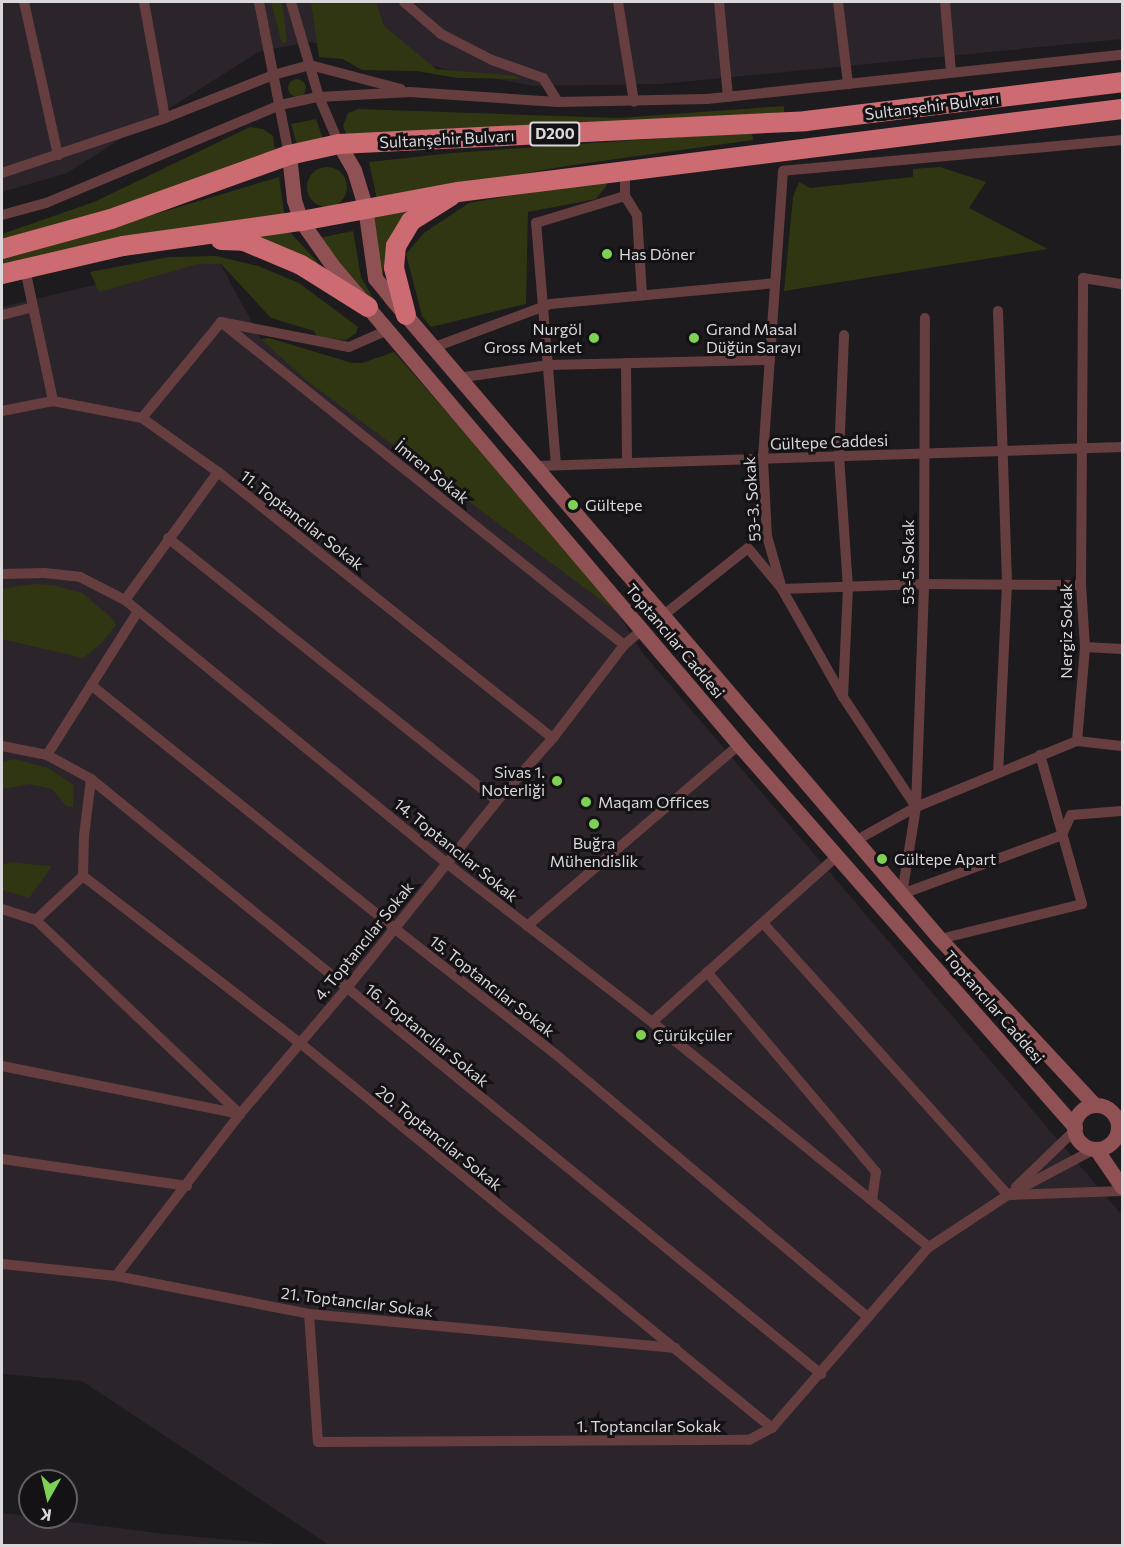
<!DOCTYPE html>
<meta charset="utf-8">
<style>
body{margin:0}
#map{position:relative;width:1124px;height:1547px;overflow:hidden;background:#1d1b1d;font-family:Commissioner,sans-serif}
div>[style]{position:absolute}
.built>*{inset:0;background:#2b242a}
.green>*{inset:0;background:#313612}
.round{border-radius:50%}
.street>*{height:10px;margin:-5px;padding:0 5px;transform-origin:5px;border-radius:5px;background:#663e40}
.secondary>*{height:15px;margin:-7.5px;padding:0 7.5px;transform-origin:7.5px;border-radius:7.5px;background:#8f5154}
.secondary>.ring{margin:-7.5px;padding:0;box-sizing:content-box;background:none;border:15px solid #8f5154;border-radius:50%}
.highway>*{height:20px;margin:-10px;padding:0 10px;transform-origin:10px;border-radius:10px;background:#cc6b72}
.dots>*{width:16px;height:16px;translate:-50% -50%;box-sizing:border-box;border:3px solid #141214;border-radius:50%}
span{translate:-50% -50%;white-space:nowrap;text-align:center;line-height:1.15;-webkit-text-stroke:6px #141214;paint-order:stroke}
.shield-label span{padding:2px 4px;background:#141214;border:2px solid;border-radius:4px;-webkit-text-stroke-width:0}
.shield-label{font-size:15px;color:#dad8da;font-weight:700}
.street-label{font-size:16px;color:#dad8da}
.poi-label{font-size:16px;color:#dad8da}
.left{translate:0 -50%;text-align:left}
.right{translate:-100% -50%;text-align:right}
.frame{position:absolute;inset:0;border:3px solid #dad8da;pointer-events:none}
.north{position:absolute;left:18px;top:1469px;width:60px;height:60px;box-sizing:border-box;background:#141214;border:2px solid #636163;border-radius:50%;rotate:188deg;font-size:16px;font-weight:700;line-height:24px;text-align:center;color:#dad8da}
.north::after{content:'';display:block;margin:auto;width:21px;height:27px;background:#7dd154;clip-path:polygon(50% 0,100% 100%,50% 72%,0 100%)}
</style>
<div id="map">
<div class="built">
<i style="clip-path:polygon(2px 2px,1122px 2px,1122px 39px,661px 84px,533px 86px,310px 42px,260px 51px,67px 173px,2px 192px)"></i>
<i style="clip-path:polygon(216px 256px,261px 339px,618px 613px,641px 651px,1122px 1215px,1122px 1545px,329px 1545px,82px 1381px,2px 1374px,2px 307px)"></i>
<i style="clip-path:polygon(2px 1513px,165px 1534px,289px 1545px,2px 1545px)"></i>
</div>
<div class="green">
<i style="clip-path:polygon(271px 2px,282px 2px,287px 41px,282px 44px)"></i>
<i style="clip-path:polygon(311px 2px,376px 2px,384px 26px,436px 69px,515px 76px,520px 79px,458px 78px,416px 71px,362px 70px,343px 59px,319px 57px)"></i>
<i class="round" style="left:288px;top:79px;width:18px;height:18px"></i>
<i style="clip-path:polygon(784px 106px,784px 112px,669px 121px,347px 136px,343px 126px,348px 113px,358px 109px,618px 118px)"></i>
<i style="clip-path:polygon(316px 119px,324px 142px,298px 148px,291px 124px)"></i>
<i style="clip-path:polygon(250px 127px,263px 129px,273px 136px,275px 151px,194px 184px,2px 242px,2px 234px,94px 202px)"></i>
<i style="clip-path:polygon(752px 132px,753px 140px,566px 166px,377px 200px,369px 162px,452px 153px)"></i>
<i style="clip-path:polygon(940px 167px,986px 182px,969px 208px,1048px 249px,784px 291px,793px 197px,799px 182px,810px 188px,913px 177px,913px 169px)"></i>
<i class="round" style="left:307px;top:167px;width:40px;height:40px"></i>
<i style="clip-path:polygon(279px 177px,285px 218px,2px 268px,2px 260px)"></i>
<i style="clip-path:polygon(601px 180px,607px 185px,596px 199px,528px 212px,526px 304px,431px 327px,422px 316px,406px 254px,424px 233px,469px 203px)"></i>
<i style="clip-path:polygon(406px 211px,386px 253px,382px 278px,374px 246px,374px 217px)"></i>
<i style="clip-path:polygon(286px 228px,324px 269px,249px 233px)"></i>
<i style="clip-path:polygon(353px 231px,361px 277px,382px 314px,319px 238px)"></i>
<i style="clip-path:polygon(216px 256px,258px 266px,299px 283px,358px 327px,356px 333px,346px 340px,317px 337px,314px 331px,271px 318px,221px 264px,198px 264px,99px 292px,90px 272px,169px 257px)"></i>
<i style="clip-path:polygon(269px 338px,352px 363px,362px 363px,394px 352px,474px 443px,618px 613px,306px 380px,261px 339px)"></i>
<i style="clip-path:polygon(34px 584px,53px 585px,82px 593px,112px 618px,116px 625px,101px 644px,83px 658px,2px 639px,2px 589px)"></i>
<i style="clip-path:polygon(14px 759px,48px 768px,74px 785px,73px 807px,66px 806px,52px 789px,30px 784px,2px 789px,2px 762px)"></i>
<i style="clip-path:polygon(11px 862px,27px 864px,52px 866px,29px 898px,2px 890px,2px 865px)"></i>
</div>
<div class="street">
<i style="left:24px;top:2px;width:157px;rotate:77.5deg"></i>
<i style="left:144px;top:2px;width:118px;rotate:79.7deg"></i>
<i style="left:259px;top:2px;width:156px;rotate:78.9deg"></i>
<i style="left:291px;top:2px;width:99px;rotate:73.6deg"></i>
<i style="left:319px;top:97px;width:51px;rotate:66.9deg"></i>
<i style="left:404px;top:2px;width:49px;rotate:40.9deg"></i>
<i style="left:441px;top:34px;width:57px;rotate:27deg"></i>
<i style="left:492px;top:60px;width:54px;rotate:19.4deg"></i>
<i style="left:543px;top:78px;width:28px;rotate:58deg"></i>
<i style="left:618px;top:2px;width:101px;rotate:80.9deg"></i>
<i style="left:719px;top:2px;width:95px;rotate:84.6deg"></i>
<i style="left:838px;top:2px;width:83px;rotate:83deg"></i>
<i style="left:945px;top:2px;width:70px;rotate:85.1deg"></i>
<i style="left:1122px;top:140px;width:340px;rotate:174.8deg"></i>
<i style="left:783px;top:171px;width:290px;rotate:94deg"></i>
<i style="left:763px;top:460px;width:76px;rotate:87deg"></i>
<i style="left:767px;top:536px;width:55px;rotate:74.2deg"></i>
<i style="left:782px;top:589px;width:124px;rotate:60.5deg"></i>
<i style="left:843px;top:697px;width:132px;rotate:56.4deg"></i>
<i style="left:916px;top:807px;width:88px;rotate:99.1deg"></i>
<i style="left:902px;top:894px;width:171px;rotate:-20.2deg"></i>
<i style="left:1062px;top:835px;width:22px;rotate:-66deg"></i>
<i style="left:1071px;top:815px;width:51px;rotate:-4.5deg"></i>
<i style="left:2px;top:173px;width:172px;rotate:-18.6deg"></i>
<i style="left:165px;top:118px;width:116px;rotate:-21.7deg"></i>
<i style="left:273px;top:75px;width:38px;rotate:-15deg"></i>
<i style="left:310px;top:65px;width:94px;rotate:14.8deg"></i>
<i style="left:625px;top:196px;width:22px;rotate:58deg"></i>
<i style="left:637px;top:215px;width:80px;rotate:86.4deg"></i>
<i style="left:2px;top:215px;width:46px;rotate:-15.3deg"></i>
<i style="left:46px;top:203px;width:254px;rotate:-22.7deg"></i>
<i style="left:280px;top:105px;width:40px;rotate:-12deg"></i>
<i style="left:319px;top:97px;width:91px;rotate:-3.1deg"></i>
<i style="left:410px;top:92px;width:148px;rotate:3.9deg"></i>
<i style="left:558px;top:102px;width:149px;rotate:-1.2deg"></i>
<i style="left:707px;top:99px;width:417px;rotate:-6.1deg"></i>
<i style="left:25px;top:269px;width:135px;rotate:78deg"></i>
<i style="left:998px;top:311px;width:273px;rotate:88.1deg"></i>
<i style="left:1007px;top:584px;width:189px;rotate:92.7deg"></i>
<i style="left:2px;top:315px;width:32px;rotate:-14deg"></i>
<i style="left:221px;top:322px;width:516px;rotate:38.71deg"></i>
<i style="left:432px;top:348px;width:126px;rotate:-20.4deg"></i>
<i style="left:550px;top:304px;width:226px;rotate:-5.3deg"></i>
<i style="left:626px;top:363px;width:100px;rotate:89.4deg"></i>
<i style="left:457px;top:378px;width:93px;rotate:-8deg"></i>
<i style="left:549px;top:365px;width:221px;rotate:-1.3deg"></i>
<i style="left:2px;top:411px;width:52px;rotate:-11.1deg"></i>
<i style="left:53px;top:401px;width:91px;rotate:10.8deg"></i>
<i style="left:142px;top:418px;width:93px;rotate:35.4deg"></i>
<i style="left:218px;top:472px;width:428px;rotate:38.5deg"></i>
<i style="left:142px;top:418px;width:124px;rotate:-50.5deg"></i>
<i style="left:221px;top:322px;width:130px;rotate:11.1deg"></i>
<i style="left:349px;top:347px;width:43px;rotate:-23.6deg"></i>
<i style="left:556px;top:465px;width:243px;rotate:-94.7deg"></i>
<i style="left:536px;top:223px;width:93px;rotate:-16.9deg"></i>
<i style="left:625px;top:196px;width:25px;rotate:-90deg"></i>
<i style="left:537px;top:466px;width:585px;rotate:-1.86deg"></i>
<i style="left:168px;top:538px;width:421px;rotate:38.6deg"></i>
<i style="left:2px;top:574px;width:42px;rotate:-1.4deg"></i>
<i style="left:44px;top:573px;width:36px;rotate:6deg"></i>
<i style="left:80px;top:577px;width:51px;rotate:27.1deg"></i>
<i style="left:125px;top:600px;width:414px;rotate:39.3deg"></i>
<i style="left:445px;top:862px;width:262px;rotate:37.7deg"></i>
<i style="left:652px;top:1022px;width:357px;rotate:39.1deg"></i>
<i style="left:125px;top:600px;width:158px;rotate:-54deg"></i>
<i style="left:665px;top:614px;width:106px;rotate:-38.5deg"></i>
<i style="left:748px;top:548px;width:53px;rotate:50.3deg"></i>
<i style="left:782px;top:589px;width:142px;rotate:-2deg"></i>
<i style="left:924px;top:584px;width:157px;rotate:0.4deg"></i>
<i style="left:1085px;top:647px;width:37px;rotate:3deg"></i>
<i style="left:91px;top:685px;width:388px;rotate:38.7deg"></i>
<i style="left:394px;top:928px;width:209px;rotate:38deg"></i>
<i style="left:559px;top:1057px;width:404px;rotate:40.1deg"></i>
<i style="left:843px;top:697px;width:109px;rotate:-87.4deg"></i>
<i style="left:848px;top:588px;width:132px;rotate:-93.9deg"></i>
<i style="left:839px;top:456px;width:121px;rotate:-87.6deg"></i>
<i style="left:1077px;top:741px;width:45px;rotate:6.3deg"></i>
<i style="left:2px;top:746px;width:46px;rotate:11.3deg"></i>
<i style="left:47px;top:755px;width:50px;rotate:28.6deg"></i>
<i style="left:91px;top:779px;width:942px;rotate:39.18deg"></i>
<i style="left:47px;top:755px;width:170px;rotate:-57.7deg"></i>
<i style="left:916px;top:806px;width:222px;rotate:-87.9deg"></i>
<i style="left:924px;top:584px;width:266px;rotate:-89.8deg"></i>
<i style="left:855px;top:841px;width:70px;rotate:-29.1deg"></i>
<i style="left:916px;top:807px;width:174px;rotate:-22.3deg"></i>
<i style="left:1077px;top:741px;width:94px;rotate:-85.1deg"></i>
<i style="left:1085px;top:647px;width:62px;rotate:-93.7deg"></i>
<i style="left:1081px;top:585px;width:307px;rotate:-89.6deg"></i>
<i style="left:1083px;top:278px;width:39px;rotate:9deg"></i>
<i style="left:83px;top:876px;width:274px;rotate:37.6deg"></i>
<i style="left:300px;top:1043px;width:609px;rotate:39.2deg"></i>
<i style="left:2px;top:909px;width:36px;rotate:18deg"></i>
<i style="left:36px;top:920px;width:282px;rotate:43.6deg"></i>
<i style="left:36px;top:920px;width:64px;rotate:-43.1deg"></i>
<i style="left:83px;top:876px;width:40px;rotate:-88.6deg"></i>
<i style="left:84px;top:836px;width:57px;rotate:-83deg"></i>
<i style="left:763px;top:923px;width:366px;rotate:48deg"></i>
<i style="left:527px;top:926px;width:279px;rotate:-40.5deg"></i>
<i style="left:940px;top:939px;width:146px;rotate:-13.8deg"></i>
<i style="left:1082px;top:904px;width:155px;rotate:-105.7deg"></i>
<i style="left:707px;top:972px;width:262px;rotate:49.8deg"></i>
<i style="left:876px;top:1172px;width:28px;rotate:98deg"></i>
<i style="left:652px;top:1022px;width:249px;rotate:-41.9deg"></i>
<i style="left:2px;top:1066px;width:242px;rotate:11.4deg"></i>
<i style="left:1112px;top:1112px;width:11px;rotate:22deg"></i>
<i style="left:2px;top:1159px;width:187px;rotate:8.3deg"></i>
<i style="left:1016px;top:1187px;width:82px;rotate:-44deg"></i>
<i style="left:1011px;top:1195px;width:111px;rotate:-2.1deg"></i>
<i style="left:2px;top:1264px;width:115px;rotate:6deg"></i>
<i style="left:116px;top:1276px;width:197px;rotate:11.1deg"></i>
<i style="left:309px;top:1314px;width:368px;rotate:5.3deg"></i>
<i style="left:116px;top:1276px;width:204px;rotate:-52.6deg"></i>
<i style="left:240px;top:1114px;width:164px;rotate:-49.7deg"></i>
<i style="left:346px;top:989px;width:241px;rotate:-51.2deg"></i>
<i style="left:497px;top:801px;width:84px;rotate:-48.4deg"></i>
<i style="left:553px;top:738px;width:117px;rotate:-52.6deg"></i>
<i style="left:624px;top:645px;width:23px;rotate:-40deg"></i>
<i style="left:309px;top:1314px;width:128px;rotate:86deg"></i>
<i style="left:318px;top:1442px;width:431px;rotate:-0.3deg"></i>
<i style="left:749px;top:1440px;width:26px;rotate:-28deg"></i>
<i style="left:772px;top:1428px;width:240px;rotate:-49.1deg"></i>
<i style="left:929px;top:1247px;width:95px;rotate:-33.4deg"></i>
<i style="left:1008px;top:1195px;width:98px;rotate:-27.9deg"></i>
</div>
<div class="secondary">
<i style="left:339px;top:144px;width:30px;rotate:60deg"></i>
<i style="left:354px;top:170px;width:39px;rotate:73deg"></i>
<i style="left:365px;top:207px;width:72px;rotate:82deg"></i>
<i style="left:375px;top:278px;width:26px;rotate:51deg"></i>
<i style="left:391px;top:298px;width:844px;rotate:49.42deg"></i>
<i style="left:940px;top:939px;width:227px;rotate:47deg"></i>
<i style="left:289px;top:155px;width:45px;rotate:83.7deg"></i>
<i style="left:294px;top:200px;width:22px;rotate:72deg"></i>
<i style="left:301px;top:221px;width:54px;rotate:54.8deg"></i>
<i style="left:332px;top:265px;width:629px;rotate:49.7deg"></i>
<i style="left:739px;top:745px;width:509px;rotate:48.67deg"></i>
<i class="ring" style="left:1074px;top:1105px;width:29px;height:29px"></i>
<i style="left:1096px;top:1149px;width:46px;rotate:55.6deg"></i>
</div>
<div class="highway">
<i style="left:221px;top:240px;width:23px;rotate:2deg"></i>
<i style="left:244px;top:241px;width:62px;rotate:22.8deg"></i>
<i style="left:301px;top:265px;width:79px;rotate:32.1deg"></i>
<i style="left:2px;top:249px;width:113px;rotate:-15.4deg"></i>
<i style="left:111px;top:219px;width:189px;rotate:-19.8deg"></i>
<i style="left:289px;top:155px;width:51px;rotate:-12.4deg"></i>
<i style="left:339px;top:144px;width:468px;rotate:-2.8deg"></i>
<i style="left:806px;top:121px;width:318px;rotate:-7deg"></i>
<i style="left:2px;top:274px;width:124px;rotate:-13deg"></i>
<i style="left:123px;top:246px;width:180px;rotate:-8deg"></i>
<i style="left:301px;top:221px;width:160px;rotate:-10.5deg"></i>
<i style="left:458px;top:192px;width:669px;rotate:-7.13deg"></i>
<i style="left:406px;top:315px;width:49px;rotate:-104.3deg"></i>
<i style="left:394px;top:268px;width:22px;rotate:-85deg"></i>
<i style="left:396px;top:246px;width:29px;rotate:-59deg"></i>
<i style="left:411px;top:221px;width:47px;rotate:-32deg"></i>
</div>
<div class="dots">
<i style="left:607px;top:254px;background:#7dd154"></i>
<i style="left:594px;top:338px;background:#7dd154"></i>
<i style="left:694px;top:338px;background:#7dd154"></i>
<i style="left:573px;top:505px;background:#7dd154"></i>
<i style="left:557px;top:781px;background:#7dd154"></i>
<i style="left:586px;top:802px;background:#7dd154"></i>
<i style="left:594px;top:824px;background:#7dd154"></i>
<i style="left:882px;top:859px;background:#7dd154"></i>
<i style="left:641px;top:1035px;background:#7dd154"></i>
</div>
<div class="shield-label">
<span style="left:555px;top:134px">D200</span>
</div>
<div class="street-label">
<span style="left:932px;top:106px;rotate:-7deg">Sultanşehir Bulvarı</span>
<span style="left:447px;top:139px;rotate:-3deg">Sultanşehir Bulvarı</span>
<span style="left:829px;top:442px;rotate:-2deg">Gültepe Caddesi</span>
<span style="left:432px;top:472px;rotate:39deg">İmren Sokak</span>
<span style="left:752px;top:499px;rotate:-94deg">53-3. Sokak</span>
<span style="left:302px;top:520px;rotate:38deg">11. Toptancılar Sokak</span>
<span style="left:908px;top:562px;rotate:-90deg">53-5. Sokak</span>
<span style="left:1066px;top:631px;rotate:-90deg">Nergiz Sokak</span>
<span style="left:675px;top:641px;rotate:50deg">Toptancılar Caddesi</span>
<span style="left:456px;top:850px;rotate:39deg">14. Toptancılar Sokak</span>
<span style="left:364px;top:941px;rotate:-51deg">4. Toptancılar Sokak</span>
<span style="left:492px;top:986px;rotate:38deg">15. Toptancılar Sokak</span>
<span style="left:994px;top:1007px;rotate:49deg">Toptancılar Caddesi</span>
<span style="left:427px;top:1035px;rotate:39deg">16. Toptancılar Sokak</span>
<span style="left:439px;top:1138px;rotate:39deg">20. Toptancılar Sokak</span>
<span style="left:357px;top:1302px;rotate:7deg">21. Toptancılar Sokak</span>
<span style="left:649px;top:1426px">1. Toptancılar Sokak</span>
</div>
<div class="poi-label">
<span class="left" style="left:619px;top:254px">Has Döner</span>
<span class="right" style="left:582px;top:338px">Nurgöl<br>Gross Market</span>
<span class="left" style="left:706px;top:338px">Grand Masal<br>Düğün Sarayı</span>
<span class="left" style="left:585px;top:505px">Gültepe</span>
<span class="right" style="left:545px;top:781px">Sivas 1.<br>Noterliği</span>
<span class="left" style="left:598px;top:802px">Maqam Offices</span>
<span style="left:594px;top:852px">Buğra<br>Mühendislik</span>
<span class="left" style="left:894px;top:859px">Gültepe Apart</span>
<span class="left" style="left:653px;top:1035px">Çürükçüler</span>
</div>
<div class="frame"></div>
<div class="north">K</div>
</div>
